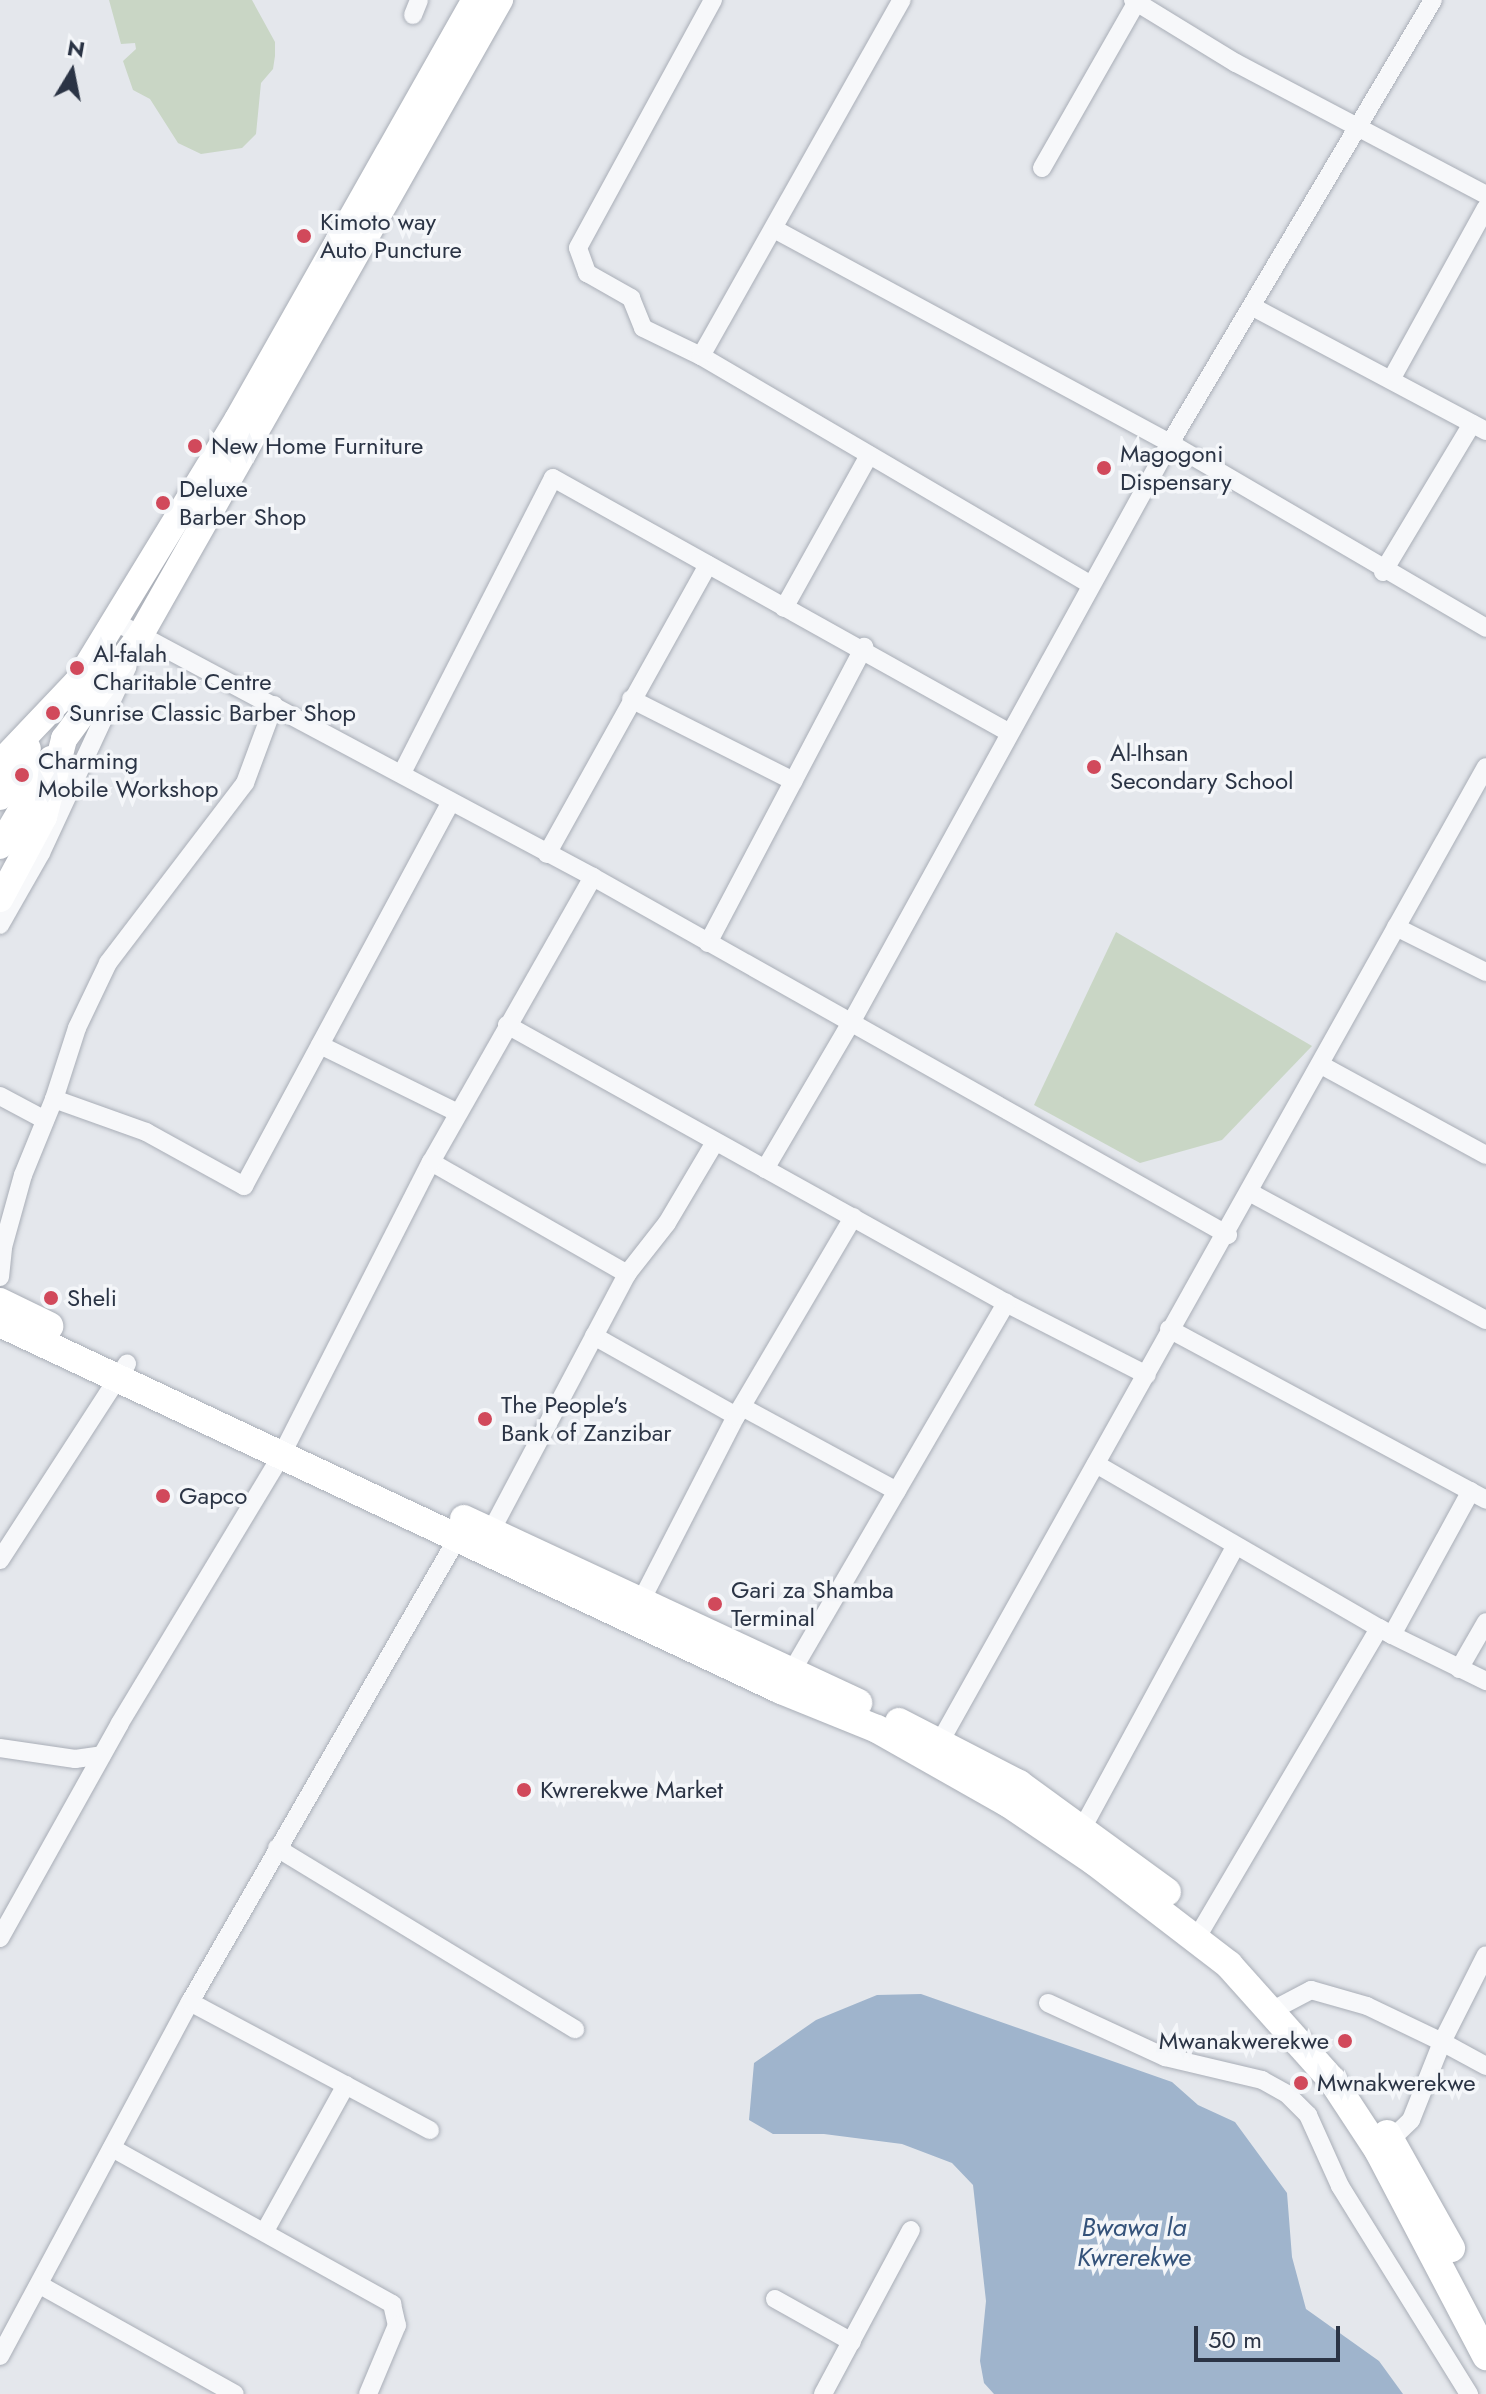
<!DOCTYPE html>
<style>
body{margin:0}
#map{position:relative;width:1486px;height:2394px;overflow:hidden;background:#e4e7ec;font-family:Jost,sans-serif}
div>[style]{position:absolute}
.green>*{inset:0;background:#c9d6c5}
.water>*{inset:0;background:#9fb4cc}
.roads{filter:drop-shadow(0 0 2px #a9aeb7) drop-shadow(0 0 2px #a9aeb7)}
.minor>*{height:18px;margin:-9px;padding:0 9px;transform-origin:9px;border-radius:9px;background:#f7f8fa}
.secondary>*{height:26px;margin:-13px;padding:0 13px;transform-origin:13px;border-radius:13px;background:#fff}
.primary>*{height:28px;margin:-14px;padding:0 14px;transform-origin:14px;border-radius:14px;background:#fff}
.dots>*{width:22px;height:22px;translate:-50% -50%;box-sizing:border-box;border:4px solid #f4f6f9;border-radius:50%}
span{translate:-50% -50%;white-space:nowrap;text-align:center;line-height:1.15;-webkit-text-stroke:7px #f4f6f9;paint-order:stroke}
.poi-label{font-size:24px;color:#2b3445}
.left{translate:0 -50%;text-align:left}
.right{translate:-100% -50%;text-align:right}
.water-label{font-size:26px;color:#34527a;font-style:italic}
.north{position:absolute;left:32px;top:32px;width:80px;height:80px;-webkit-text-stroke:6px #f4f6f9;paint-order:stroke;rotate:10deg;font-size:22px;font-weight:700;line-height:32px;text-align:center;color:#2b3445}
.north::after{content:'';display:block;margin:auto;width:28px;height:36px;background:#2b3445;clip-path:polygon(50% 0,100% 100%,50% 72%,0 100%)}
.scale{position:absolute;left:1194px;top:2326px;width:146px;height:36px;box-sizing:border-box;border:4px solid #2b3445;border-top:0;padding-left:10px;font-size:24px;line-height:28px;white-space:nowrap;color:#2b3445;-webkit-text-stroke:6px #f4f6f9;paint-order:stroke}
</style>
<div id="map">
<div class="green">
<i style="clip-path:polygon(109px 0,252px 0,275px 42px,275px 56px,273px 69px,261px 83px,256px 134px,242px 148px,201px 154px,178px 143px,150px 99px,133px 90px,123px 61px,136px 49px,135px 43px,121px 44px)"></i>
<i style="clip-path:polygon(1116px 932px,1312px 1046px,1222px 1140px,1140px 1163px,1034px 1105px)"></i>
</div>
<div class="water">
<i style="clip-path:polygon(921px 1994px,1172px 2082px,1198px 2105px,1235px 2122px,1287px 2193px,1292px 2257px,1306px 2309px,1379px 2361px,1403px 2394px,994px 2394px,984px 2383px,980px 2361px,986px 2301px,973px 2185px,952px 2163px,902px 2144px,824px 2134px,773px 2134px,749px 2120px,754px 2063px,816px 2020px,877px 1995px)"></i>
</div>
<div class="roads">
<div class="minor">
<i style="left:713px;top:0;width:282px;rotate:118.6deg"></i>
<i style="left:578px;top:248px;width:27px;rotate:70deg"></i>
<i style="left:587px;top:273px;width:51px;rotate:29.6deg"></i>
<i style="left:631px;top:298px;width:32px;rotate:68deg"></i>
<i style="left:643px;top:328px;width:64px;rotate:25.8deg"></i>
<i style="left:701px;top:356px;width:451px;rotate:30.4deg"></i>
<i style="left:1133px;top:0;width:121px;rotate:31.5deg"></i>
<i style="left:1236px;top:63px;width:283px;rotate:27.8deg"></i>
<i style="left:413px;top:15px;width:16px;rotate:-68deg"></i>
<i style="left:1042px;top:168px;width:193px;rotate:-60.3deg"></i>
<i style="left:776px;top:230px;width:448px;rotate:28.4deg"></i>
<i style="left:1170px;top:443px;width:366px;rotate:30.3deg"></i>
<i style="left:1253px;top:307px;width:264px;rotate:28deg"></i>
<i style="left:701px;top:356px;width:409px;rotate:-60.6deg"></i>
<i style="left:1392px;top:378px;width:194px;rotate:-61.1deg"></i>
<i style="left:1383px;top:572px;width:173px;rotate:-59deg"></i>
<i style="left:784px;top:608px;width:175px;rotate:-60.9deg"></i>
<i style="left:114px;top:621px;width:543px;rotate:28.12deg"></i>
<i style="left:593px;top:877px;width:729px;rotate:29.41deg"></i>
<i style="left:631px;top:699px;width:182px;rotate:26.8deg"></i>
<i style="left:274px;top:705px;width:83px;rotate:110.4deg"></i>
<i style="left:245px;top:783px;width:226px;rotate:127.3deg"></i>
<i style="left:108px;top:963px;width:72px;rotate:115.5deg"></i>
<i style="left:77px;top:1028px;width:75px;rotate:107.9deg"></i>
<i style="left:54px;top:1099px;width:98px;rotate:19.7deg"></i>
<i style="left:146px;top:1132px;width:112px;rotate:28.9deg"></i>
<i style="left:244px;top:1186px;width:436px;rotate:-61.7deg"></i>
<i style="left:402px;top:773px;width:331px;rotate:-62.9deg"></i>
<i style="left:553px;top:478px;width:521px;rotate:29.17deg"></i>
<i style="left:547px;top:854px;width:331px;rotate:-60.9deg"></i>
<i style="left:0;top:925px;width:83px;rotate:-60.3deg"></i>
<i style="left:41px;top:853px;width:206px;rotate:-65.1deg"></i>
<i style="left:1396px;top:927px;width:101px;rotate:26.6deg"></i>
<i style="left:708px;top:943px;width:335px;rotate:-62.2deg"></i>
<i style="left:507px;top:1025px;width:571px;rotate:29.12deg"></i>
<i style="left:1006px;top:1303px;width:158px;rotate:27.1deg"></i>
<i style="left:320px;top:1045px;width:154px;rotate:26.2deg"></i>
<i style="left:1321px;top:1065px;width:188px;rotate:28.6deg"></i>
<i style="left:0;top:1096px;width:51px;rotate:28.1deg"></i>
<i style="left:431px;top:1162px;width:226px;rotate:29.7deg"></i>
<i style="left:765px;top:1169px;width:172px;rotate:-59.6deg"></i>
<i style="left:852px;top:1021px;width:660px;rotate:-61.18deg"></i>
<i style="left:1170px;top:443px;width:515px;rotate:-59.3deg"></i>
<i style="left:1251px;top:1193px;width:267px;rotate:28.4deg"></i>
<i style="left:0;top:1277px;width:30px;rotate:-84deg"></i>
<i style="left:3px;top:1247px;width:75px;rotate:-74.5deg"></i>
<i style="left:23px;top:1175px;width:82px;rotate:-67.8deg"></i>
<i style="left:1169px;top:1329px;width:360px;rotate:28.3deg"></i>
<i style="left:594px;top:1336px;width:163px;rotate:29.4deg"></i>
<i style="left:742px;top:1407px;width:176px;rotate:28.5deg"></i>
<i style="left:1096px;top:1464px;width:327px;rotate:30.1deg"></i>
<i style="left:491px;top:1531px;width:291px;rotate:-62.1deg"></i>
<i style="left:627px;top:1274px;width:65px;rotate:-51.9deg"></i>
<i style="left:667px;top:1223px;width:94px;rotate:-59.3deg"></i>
<i style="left:0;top:1560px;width:234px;rotate:-57.1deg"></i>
<i style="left:641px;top:1601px;width:208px;rotate:-62.8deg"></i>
<i style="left:736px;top:1416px;width:231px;rotate:-59.5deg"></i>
<i style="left:1392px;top:1635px;width:105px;rotate:26.1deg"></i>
<i style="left:1459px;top:1669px;width:54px;rotate:-60.1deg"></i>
<i style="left:792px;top:1671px;width:426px;rotate:-59.8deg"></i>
<i style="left:941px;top:1740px;width:1115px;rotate:-60.75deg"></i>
<i style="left:0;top:1748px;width:76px;rotate:8.3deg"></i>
<i style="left:75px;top:1759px;width:27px;rotate:-8deg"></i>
<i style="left:1083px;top:1827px;width:319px;rotate:-61.5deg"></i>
<i style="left:277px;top:1848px;width:349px;rotate:31.3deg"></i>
<i style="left:0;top:1938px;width:246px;rotate:-60.8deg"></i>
<i style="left:120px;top:1723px;width:312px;rotate:-58.9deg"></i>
<i style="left:281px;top:1456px;width:330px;rotate:-63deg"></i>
<i style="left:431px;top:1162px;width:328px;rotate:-60.4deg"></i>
<i style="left:1196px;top:1939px;width:361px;rotate:-59.5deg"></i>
<i style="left:1379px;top:1628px;width:15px;rotate:28deg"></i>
<i style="left:1392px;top:1635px;width:164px;rotate:-61.3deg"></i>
<i style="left:190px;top:2002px;width:272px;rotate:28.1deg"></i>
<i style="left:1048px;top:2003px;width:129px;rotate:24.8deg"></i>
<i style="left:1165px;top:2057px;width:100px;rotate:13.3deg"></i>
<i style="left:1262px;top:2080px;width:29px;rotate:29deg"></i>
<i style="left:1287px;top:2094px;width:30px;rotate:45deg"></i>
<i style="left:1308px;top:2115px;width:78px;rotate:65.7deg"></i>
<i style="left:1340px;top:2186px;width:245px;rotate:58.2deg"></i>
<i style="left:1273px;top:2010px;width:43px;rotate:-27.8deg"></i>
<i style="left:1311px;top:1990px;width:58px;rotate:15.9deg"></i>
<i style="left:1367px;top:2006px;width:83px;rotate:25.6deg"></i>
<i style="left:1442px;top:2042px;width:97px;rotate:-63.2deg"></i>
<i style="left:1383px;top:2147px;width:39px;rotate:-44deg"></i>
<i style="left:1411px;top:2120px;width:84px;rotate:-68.3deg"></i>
<i style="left:1442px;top:2042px;width:50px;rotate:28.6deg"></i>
<i style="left:112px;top:2148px;width:321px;rotate:29.1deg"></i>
<i style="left:392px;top:2304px;width:22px;rotate:77deg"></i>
<i style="left:397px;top:2325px;width:75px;rotate:112.8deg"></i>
<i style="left:265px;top:2231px;width:167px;rotate:-61deg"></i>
<i style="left:40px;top:2285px;width:223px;rotate:29.2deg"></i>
<i style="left:775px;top:2299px;width:88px;rotate:29.2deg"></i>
<i style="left:0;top:2356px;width:402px;rotate:-61.8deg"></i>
<i style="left:190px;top:2002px;width:537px;rotate:-60.04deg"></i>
<i style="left:823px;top:2394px;width:186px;rotate:-61.8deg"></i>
</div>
<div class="secondary">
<i style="left:0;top:763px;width:112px;rotate:-46.5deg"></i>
<i style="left:77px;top:682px;width:307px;rotate:-58.6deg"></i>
<i style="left:237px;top:420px;width:483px;rotate:-60.5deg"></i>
<i style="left:0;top:797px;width:56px;rotate:-60.3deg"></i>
<i style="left:0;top:846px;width:101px;rotate:-59.6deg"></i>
<i style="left:0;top:899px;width:93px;rotate:-61.8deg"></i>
<i style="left:44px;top:817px;width:81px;rotate:-75.6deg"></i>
<i style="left:64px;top:739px;width:130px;rotate:-53.7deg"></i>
<i style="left:141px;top:634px;width:729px;rotate:-60.48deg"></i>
</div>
<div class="primary">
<i style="left:0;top:1302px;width:55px;rotate:26.1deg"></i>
<i style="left:0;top:1323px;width:863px;rotate:25.17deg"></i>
<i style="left:781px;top:1690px;width:104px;rotate:22.1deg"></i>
<i style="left:877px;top:1729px;width:150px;rotate:29.5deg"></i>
<i style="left:1008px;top:1803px;width:105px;rotate:34.1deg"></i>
<i style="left:1095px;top:1862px;width:169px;rotate:37.5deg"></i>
<i style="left:1229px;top:1965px;width:154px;rotate:48.2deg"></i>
<i style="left:1332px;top:2080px;width:84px;rotate:56.7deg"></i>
<i style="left:1378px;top:2150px;width:233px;rotate:62.3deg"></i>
<i style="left:464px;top:1519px;width:435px;rotate:25deg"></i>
<i style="left:899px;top:1722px;width:135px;rotate:27.3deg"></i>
<i style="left:1019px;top:1784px;width:183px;rotate:36.1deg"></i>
<i style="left:1387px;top:2134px;width:131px;rotate:60.7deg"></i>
</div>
</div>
<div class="dots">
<i style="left:304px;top:236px;background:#d1495b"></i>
<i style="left:195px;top:446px;background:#d1495b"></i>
<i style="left:1104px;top:468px;background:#d1495b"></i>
<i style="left:163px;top:503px;background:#d1495b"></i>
<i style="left:77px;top:668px;background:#d1495b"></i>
<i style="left:53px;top:713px;background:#d1495b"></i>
<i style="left:1094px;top:767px;background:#d1495b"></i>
<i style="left:22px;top:775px;background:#d1495b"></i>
<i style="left:51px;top:1298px;background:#d1495b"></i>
<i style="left:485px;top:1419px;background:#d1495b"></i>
<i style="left:163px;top:1496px;background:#d1495b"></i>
<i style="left:715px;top:1604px;background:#d1495b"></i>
<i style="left:524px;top:1790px;background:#d1495b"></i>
<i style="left:1345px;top:2041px;background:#d1495b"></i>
<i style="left:1301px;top:2083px;background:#d1495b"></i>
</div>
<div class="poi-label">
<span class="left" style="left:320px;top:236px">Kimoto way<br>Auto Puncture</span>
<span class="left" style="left:211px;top:446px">New Home Furniture</span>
<span class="left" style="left:1120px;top:468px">Magogoni<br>Dispensary</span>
<span class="left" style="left:179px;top:503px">Deluxe<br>Barber Shop</span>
<span class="left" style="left:93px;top:668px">Al-falah<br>Charitable Centre</span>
<span class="left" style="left:69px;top:713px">Sunrise Classic Barber Shop</span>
<span class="left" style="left:1110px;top:767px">Al-Ihsan<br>Secondary School</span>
<span class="left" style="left:38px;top:775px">Charming<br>Mobile Workshop</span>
<span class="left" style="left:67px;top:1298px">Sheli</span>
<span class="left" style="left:501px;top:1419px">The People's<br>Bank of Zanzibar</span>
<span class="left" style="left:179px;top:1496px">Gapco</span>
<span class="left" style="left:731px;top:1604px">Gari za Shamba<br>Terminal</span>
<span class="left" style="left:540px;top:1790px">Kwrerekwe Market</span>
<span class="right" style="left:1329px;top:2041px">Mwanakwerekwe</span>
<span class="left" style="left:1317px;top:2083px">Mwnakwerekwe</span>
</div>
<div class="water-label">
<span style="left:1134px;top:2243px">Bwawa la<br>Kwrerekwe</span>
</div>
<div class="north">N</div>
<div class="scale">50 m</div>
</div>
